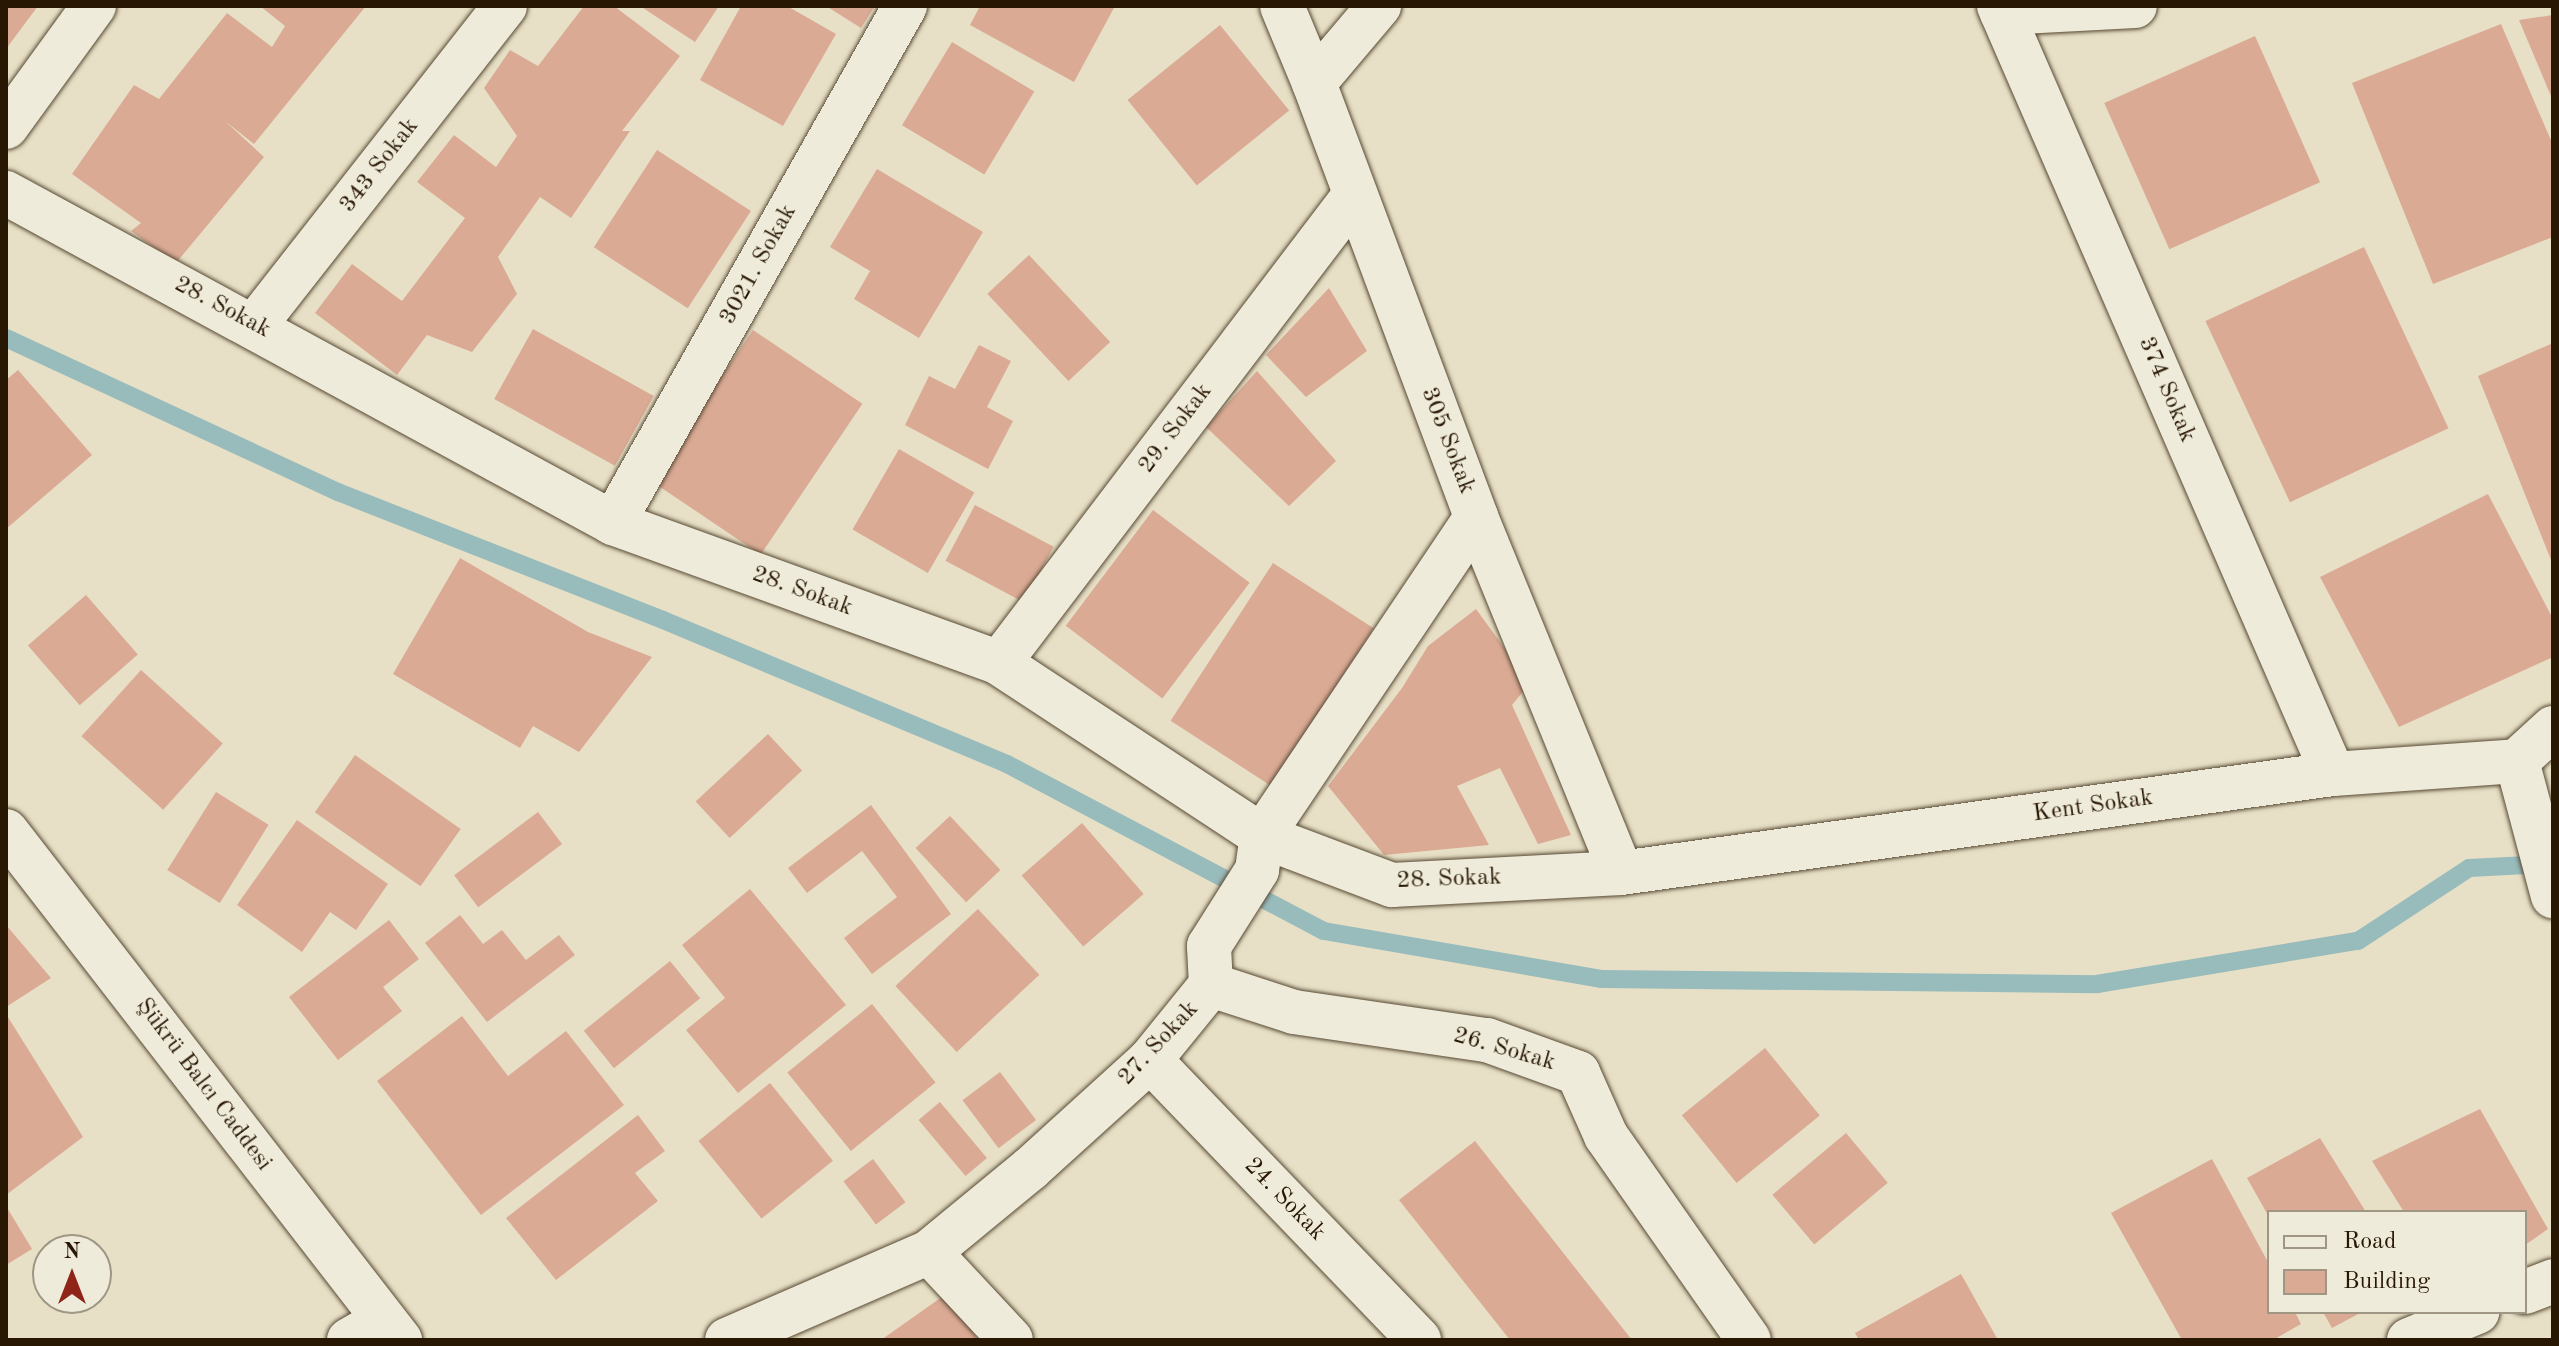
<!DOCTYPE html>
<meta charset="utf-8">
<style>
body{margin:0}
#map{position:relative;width:2559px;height:1346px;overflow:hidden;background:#e7e0c6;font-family:"Old Standard TT",serif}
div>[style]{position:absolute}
.stream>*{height:18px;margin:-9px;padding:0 9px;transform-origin:9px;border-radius:9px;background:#98bbbc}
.building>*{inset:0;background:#daaa95;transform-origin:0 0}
.roads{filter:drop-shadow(0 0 2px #584934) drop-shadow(0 0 2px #584934)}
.street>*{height:44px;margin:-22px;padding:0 22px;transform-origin:22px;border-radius:22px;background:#efebda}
.secondary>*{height:44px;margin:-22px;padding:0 22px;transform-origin:22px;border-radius:22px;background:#efebda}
span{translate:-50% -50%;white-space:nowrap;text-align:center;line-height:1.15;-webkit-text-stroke:6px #efebda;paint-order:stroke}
.street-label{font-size:24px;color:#281703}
.frame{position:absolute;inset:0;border:8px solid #281703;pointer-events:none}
.legend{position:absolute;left:2267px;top:1210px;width:260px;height:104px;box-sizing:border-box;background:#efebda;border:2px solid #9f9684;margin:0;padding:10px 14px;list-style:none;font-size:24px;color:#281703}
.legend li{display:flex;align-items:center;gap:16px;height:40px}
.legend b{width:40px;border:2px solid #9f9684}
.north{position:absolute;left:32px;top:1234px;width:80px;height:80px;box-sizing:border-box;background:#efebda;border:2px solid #9f9684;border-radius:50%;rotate:0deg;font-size:22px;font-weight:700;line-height:32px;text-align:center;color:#281703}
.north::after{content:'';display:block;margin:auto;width:28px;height:36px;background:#8f2418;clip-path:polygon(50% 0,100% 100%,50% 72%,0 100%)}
</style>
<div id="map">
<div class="stream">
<i style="left:6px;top:338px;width:366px;rotate:24.9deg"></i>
<i style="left:338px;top:492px;width:349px;rotate:21.5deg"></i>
<i style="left:663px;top:620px;width:373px;rotate:22.7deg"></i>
<i style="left:1007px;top:764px;width:358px;rotate:27.8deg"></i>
<i style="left:1324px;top:931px;width:281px;rotate:9.8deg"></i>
<i style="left:1601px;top:979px;width:496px;rotate:0.6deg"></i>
<i style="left:2097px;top:984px;width:265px;rotate:-9.4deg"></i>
<i style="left:2358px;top:941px;width:133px;rotate:-33.3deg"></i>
<i style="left:2469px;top:868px;width:76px;rotate:-3deg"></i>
</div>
<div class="building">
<i style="clip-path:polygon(6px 6px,38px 6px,6px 49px)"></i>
<i style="clip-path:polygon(260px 6px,366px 6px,254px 144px,225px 121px,264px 157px,176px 263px,131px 231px,141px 223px,72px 174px,134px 85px,159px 99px,227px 13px,272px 47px,285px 26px)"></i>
<i style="clip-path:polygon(584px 6px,614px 6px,680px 56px,622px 131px,630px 131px,571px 218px,540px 197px,498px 257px,517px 294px,472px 352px,427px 335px,397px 375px,315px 313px,352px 264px,402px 301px,465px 218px,417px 182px,454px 135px,496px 167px,517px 136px,484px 88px,510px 50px,538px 66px)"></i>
<i style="clip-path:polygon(640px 6px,719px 6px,695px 42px)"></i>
<i style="clip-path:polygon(741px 6px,787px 6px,836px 34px,783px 126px,700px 80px)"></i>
<i style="clip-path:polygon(826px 6px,875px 6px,861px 28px)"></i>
<i style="clip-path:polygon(980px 6px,1115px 6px,1074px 82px,970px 25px)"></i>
<i style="clip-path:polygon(2553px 15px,2553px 101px,2519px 20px)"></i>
<i style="clip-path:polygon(2501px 24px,2553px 145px,2553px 237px,2433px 284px,2352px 83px)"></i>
<i style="left:1220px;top:25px;width:110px;height:119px;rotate:51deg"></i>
<i style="left:2255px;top:36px;width:160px;height:165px;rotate:66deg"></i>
<i style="left:952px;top:42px;width:96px;height:97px;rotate:31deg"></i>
<i style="left:657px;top:150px;width:112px;height:116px;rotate:33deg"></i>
<i style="clip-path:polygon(877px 169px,983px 232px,919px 338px,854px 299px,870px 271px,830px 247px)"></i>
<i style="left:2364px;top:247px;width:200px;height:175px;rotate:65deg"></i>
<i style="left:1029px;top:255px;width:119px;height:57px;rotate:47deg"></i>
<i style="clip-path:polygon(1329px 288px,1367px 351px,1306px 397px,1266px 355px)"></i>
<i style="left:533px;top:329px;width:138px;height:80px;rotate:29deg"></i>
<i style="left:753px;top:330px;width:132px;height:182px;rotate:34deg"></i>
<i style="clip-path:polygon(2553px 343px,2553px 565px,2478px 376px)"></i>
<i style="clip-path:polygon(979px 345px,1011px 361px,987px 407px,1013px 421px,988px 469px,905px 425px,929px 376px,955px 389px)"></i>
<i style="clip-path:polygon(18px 370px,92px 455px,6px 529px,6px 380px)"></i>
<i style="clip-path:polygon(1257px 371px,1336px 461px,1289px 506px,1206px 427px)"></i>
<i style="left:899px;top:449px;width:87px;height:93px;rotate:30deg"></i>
<i style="clip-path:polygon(2488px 494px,2553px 619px,2553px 657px,2399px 727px,2320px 577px)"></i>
<i style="left:975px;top:505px;width:89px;height:63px;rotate:28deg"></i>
<i style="left:1153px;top:510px;width:121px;height:145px;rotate:37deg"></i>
<i style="clip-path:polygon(460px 558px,588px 632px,652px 657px,579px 752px,533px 726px,520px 748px,393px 674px)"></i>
<i style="left:1273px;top:563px;width:120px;height:188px;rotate:33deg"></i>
<i style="left:86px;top:595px;width:79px;height:77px;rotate:49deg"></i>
<i style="clip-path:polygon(1476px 609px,1530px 683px,1512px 705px,1571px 835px,1538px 844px,1500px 768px,1457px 786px,1489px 845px,1384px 855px,1328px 786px,1402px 688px,1428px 646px)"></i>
<i style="left:141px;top:670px;width:110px;height:89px;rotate:42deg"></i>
<i style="left:768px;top:734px;width:50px;height:99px;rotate:47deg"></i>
<i style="left:355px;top:755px;width:129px;height:70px;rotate:35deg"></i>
<i style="left:216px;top:792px;width:62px;height:92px;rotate:32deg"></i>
<i style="clip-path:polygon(871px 805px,951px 914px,872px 974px,844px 938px,897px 897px,862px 851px,807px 893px,788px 868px)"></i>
<i style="left:538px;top:812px;width:40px;height:105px;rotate:53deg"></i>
<i style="left:950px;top:816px;width:74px;height:47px;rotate:47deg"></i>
<i style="clip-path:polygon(297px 820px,388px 884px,356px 930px,330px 912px,302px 952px,237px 905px)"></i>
<i style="left:1082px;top:823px;width:94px;height:80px;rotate:49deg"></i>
<i style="clip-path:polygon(750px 889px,846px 1005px,738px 1093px,686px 1030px,725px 998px,682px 945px)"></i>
<i style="left:978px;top:909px;width:90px;height:113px;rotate:47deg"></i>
<i style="clip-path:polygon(460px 915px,483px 944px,502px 930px,526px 960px,559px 935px,575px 955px,487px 1022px,425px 943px)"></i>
<i style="clip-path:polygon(389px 920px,419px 959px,383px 987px,402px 1011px,338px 1060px,289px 997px)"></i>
<i style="clip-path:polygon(6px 925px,51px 978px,6px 1007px)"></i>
<i style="left:670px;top:961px;width:48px;height:111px;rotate:51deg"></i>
<i style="left:872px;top:1004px;width:101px;height:109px;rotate:51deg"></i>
<i style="clip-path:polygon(6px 1014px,83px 1137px,6px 1195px)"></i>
<i style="clip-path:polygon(462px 1016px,508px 1076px,566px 1031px,624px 1105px,481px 1215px,377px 1081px)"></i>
<i style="left:1765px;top:1048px;width:87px;height:107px;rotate:51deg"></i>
<i style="left:1000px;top:1072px;width:60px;height:47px;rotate:53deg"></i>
<i style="left:770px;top:1083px;width:100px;height:92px;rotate:51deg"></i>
<i style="left:940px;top:1102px;width:73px;height:28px;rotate:50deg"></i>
<i style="clip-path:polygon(2480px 1109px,2548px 1229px,2525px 1245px,2525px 1212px,2404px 1212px,2372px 1161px)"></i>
<i style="clip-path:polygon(638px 1115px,665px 1151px,635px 1173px,658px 1201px,556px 1280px,506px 1218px)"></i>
<i style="left:1846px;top:1133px;width:65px;height:96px;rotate:50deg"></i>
<i style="clip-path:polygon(2320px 1138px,2366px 1212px,2269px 1212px,2269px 1217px,2247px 1178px)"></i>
<i style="clip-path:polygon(1475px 1141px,1632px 1340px,1510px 1340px,1399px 1200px)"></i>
<i style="left:873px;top:1159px;width:54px;height:37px;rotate:53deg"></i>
<i style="clip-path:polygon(2212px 1159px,2269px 1264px,2269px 1312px,2295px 1312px,2301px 1324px,2273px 1340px,2182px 1340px,2111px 1213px)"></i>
<i style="clip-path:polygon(6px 1206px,32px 1249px,6px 1265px)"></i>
<i style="clip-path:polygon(1961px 1274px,1998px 1340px,1859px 1340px,1855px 1333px)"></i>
<i style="clip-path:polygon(946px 1294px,978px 1340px,881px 1340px)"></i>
<i style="clip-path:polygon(2323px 1312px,2362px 1312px,2332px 1328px)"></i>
</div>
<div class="roads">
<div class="street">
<i style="left:1282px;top:6px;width:83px;rotate:67.4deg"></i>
<i style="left:1314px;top:83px;width:463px;rotate:69.5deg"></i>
<i style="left:1476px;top:517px;width:384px;rotate:67.8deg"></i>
<i style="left:1999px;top:6px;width:837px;rotate:66.5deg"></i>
<i style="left:2002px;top:13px;width:133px;rotate:-3deg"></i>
<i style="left:1314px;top:83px;width:101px;rotate:-49.8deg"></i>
<i style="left:6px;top:127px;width:150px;rotate:-54deg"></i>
<i style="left:6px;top:193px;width:691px;rotate:28.53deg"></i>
<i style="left:613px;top:523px;width:411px;rotate:19.9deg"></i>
<i style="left:999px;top:663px;width:315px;rotate:33.3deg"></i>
<i style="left:1262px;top:836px;width:139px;rotate:20.7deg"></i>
<i style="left:1392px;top:885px;width:229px;rotate:-3deg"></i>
<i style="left:1621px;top:873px;width:719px;rotate:-7.92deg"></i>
<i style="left:2333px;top:774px;width:184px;rotate:-4deg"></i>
<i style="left:2517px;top:761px;width:49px;rotate:-42.5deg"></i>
<i style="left:255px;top:325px;width:405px;rotate:-51.9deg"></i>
<i style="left:613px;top:523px;width:594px;rotate:-60.54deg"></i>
<i style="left:999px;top:663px;width:587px;rotate:-52.76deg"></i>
<i style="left:2517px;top:761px;width:140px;rotate:75.1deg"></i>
<i style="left:1211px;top:985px;width:87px;rotate:18deg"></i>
<i style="left:1294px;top:1012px;width:195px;rotate:8.3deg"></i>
<i style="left:1487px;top:1040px;width:97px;rotate:19.9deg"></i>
<i style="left:1578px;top:1073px;width:69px;rotate:66deg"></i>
<i style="left:1606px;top:1136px;width:249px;rotate:55deg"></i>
<i style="left:1150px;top:1060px;width:388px;rotate:46.1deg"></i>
<i style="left:929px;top:1252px;width:120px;rotate:47deg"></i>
<i style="left:2525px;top:1292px;width:30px;rotate:-21deg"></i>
<i style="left:349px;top:1340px;width:40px;rotate:-29.7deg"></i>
<i style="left:727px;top:1340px;width:220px;rotate:-23.5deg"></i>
<i style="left:929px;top:1252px;width:131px;rotate:-39.4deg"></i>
<i style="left:1030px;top:1169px;width:162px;rotate:-42.2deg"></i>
<i style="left:1150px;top:1060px;width:97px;rotate:-50.9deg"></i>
<i style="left:1211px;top:985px;width:39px;rotate:-93deg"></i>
<i style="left:1209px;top:946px;width:90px;rotate:-57.7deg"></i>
<i style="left:1257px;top:870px;width:34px;rotate:-82deg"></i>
<i style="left:1262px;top:836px;width:384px;rotate:-56.1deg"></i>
<i style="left:2409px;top:1340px;width:74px;rotate:-22.4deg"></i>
</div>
<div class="secondary">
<i style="left:6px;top:831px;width:644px;rotate:52.26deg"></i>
</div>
</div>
<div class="street-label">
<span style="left:380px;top:166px;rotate:-52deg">343 Sokak</span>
<span style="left:759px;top:265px;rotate:-61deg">3021. Sokak</span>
<span style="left:222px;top:308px;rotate:28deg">28. Sokak</span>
<span style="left:2166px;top:390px;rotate:67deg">374 Sokak</span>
<span style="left:1176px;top:429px;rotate:-53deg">29. Sokak</span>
<span style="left:1447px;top:441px;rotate:69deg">305 Sokak</span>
<span style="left:802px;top:592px;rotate:20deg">28. Sokak</span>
<span style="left:2093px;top:807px;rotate:-8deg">Kent Sokak</span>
<span style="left:1449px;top:880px;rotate:-2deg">28. Sokak</span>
<span style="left:1159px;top:1044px;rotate:-47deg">27. Sokak</span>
<span style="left:1504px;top:1050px;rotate:16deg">26. Sokak</span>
<span style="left:203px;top:1085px;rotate:53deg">Şükrü Balcı Caddesi</span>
<span style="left:1284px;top:1200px;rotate:46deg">24. Sokak</span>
</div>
<div class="frame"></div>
<ul class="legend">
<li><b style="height:10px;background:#efebda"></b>Road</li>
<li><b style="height:22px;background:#daaa95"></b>Building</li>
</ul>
<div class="north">N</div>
</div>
